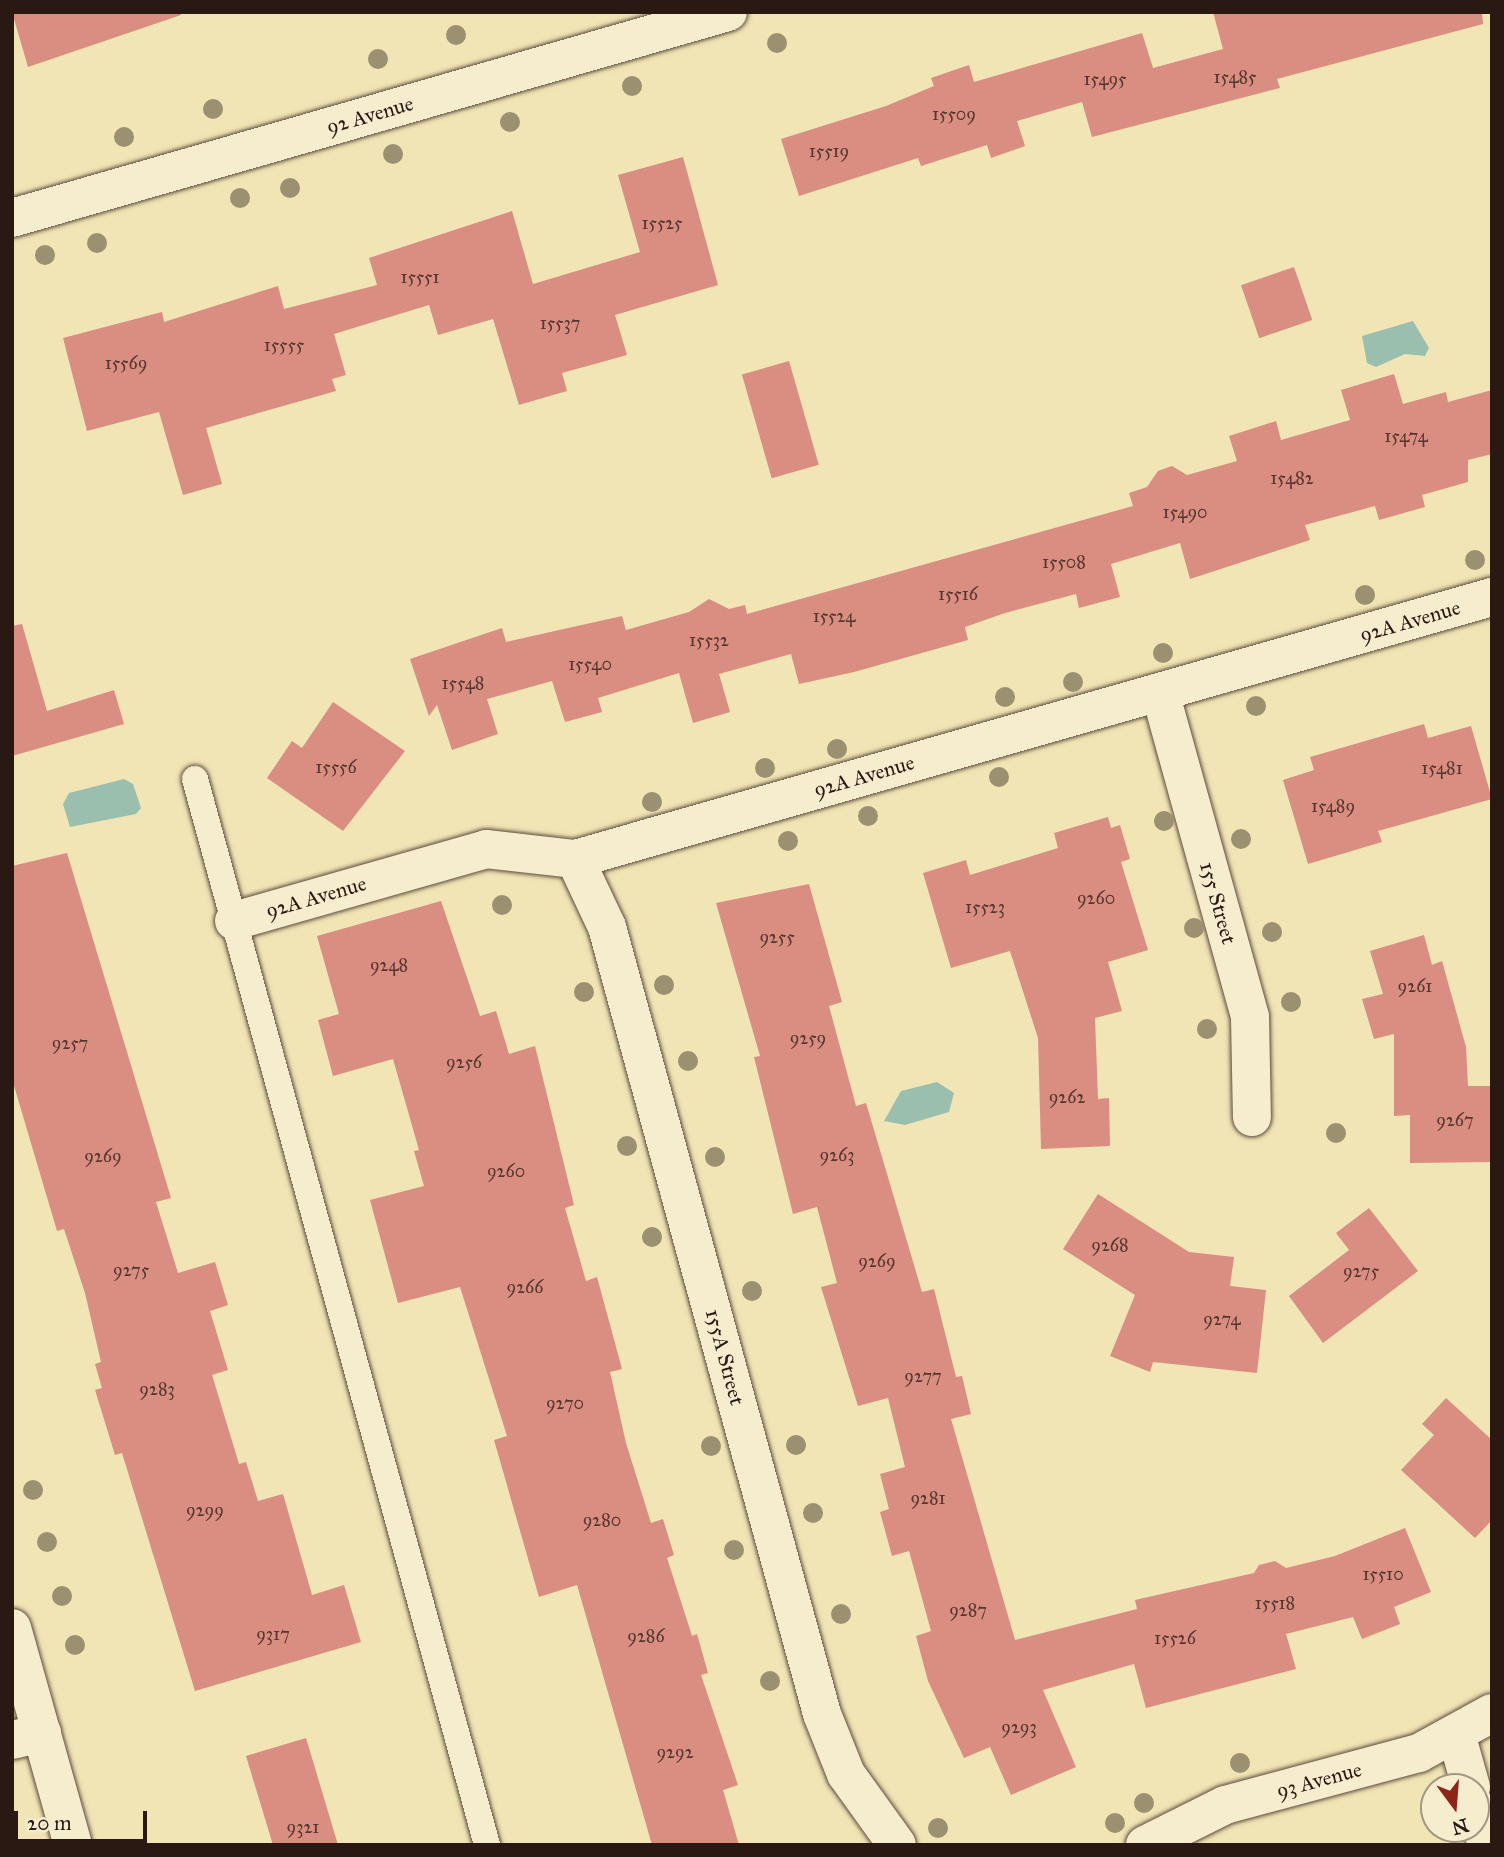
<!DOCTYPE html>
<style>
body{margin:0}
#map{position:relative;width:1504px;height:1857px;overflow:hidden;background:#f1e4b5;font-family:"IM FELL Great Primer",serif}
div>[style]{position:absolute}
.water>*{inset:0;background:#9bbfae}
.building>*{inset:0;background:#d98e81;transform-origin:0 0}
.roads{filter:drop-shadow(0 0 2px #5c4b3b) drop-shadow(0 0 2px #5c4b3b)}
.lane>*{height:26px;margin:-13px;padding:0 13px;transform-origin:13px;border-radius:13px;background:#f6edcf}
.street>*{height:38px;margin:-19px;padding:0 19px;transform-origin:19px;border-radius:19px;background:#f6edcf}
.secondary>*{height:38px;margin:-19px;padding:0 19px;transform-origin:19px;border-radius:19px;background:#f6edcf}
.trees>*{width:20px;height:20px;margin:-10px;border-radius:50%;background:#9b9070}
span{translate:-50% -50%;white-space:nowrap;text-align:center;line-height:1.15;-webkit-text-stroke:5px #f6edcf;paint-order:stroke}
.number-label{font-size:18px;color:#56362e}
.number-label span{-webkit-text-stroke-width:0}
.street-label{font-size:21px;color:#2a1812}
.frame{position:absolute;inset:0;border:14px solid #2a1812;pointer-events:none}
.north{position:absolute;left:1420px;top:1773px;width:70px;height:70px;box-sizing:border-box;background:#f6edcf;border:2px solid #a49883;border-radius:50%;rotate:164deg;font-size:19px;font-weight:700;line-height:28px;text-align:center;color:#2a1812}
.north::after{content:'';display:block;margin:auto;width:24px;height:32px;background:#8f2418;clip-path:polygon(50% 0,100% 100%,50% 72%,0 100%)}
.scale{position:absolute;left:14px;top:1811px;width:133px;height:32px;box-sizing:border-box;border:4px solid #2a1812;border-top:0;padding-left:9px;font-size:21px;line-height:24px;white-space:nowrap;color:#2a1812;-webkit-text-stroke:5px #f6edcf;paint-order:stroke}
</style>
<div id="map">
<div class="water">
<i style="clip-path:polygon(1413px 321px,1429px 348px,1425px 356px,1405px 354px,1376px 367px,1367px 363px,1362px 336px)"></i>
<i style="clip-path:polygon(124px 779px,133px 784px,141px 808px,136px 814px,70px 827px,63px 804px,69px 793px)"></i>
<i style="clip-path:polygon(937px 1082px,954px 1093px,949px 1112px,905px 1125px,884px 1121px,901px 1091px)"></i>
</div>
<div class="building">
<i style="clip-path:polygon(12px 12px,180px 12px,181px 15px,28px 67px)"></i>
<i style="clip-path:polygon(1213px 12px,1482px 12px,1483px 24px,1277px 79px,1280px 88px,1092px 137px,1082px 102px,1017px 121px,1025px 146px,991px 158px,987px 145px,921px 166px,918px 158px,799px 196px,781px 139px,886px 106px,934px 86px,931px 78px,969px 65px,974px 82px,1142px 33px,1153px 68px,1223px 49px)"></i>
<i style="clip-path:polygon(683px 157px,718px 285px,615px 315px,627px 355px,562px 373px,567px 391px,519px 405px,493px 319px,438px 335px,429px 305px,334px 334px,346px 375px,332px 379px,336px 391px,206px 428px,222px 484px,183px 495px,159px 412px,87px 431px,63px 338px,162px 312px,164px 322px,278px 286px,284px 309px,377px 285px,369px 258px,512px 211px,533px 284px,640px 252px,618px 175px)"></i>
<i style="left:1294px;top:267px;width:56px;height:56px;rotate:71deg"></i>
<i style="left:789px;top:361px;width:108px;height:49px;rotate:74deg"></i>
<i style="clip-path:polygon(1394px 374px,1403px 404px,1446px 392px,1448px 402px,1492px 390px,1492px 454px,1468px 460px,1468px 482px,1422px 495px,1425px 507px,1379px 520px,1375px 506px,1305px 525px,1310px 540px,1190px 579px,1180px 543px,1111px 564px,1120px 597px,1079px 608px,1076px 594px,1005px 613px,965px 627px,968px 640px,854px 672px,799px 684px,791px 654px,719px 674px,730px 712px,693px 723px,679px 673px,598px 698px,602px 712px,565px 722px,552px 681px,487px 699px,498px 734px,452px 750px,437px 705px,429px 716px,410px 659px,502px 628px,506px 642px,622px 616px,626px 630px,689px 612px,709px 599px,729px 609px,745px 605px,747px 614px,1133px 506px,1129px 493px,1147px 487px,1158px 471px,1172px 466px,1187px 475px,1237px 461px,1229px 436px,1276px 421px,1281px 440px,1350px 420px,1341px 390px)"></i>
<i style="clip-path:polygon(22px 624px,47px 711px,114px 690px,124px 724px,12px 756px,12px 626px)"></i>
<i style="clip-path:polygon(333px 702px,405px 751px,343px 831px,267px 778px,292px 741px,302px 748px)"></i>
<i style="clip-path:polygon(1424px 724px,1428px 738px,1471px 726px,1492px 799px,1378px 831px,1382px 842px,1308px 864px,1283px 780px,1314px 770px,1310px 757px)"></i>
<i style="clip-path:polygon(1108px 817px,1111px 828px,1120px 825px,1130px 859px,1121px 862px,1148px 950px,1108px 962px,1122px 1011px,1095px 1018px,1098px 1099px,1109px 1098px,1110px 1146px,1041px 1149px,1038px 1038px,1010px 951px,951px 968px,923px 873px,966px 860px,970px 875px,1058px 848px,1054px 833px)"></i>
<i style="clip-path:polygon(67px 853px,171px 1198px,156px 1202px,178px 1273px,215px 1262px,228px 1305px,210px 1311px,228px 1370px,212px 1375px,239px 1464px,246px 1462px,258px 1501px,283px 1494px,312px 1595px,344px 1585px,361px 1642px,195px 1691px,122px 1453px,115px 1455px,95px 1390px,102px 1388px,95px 1364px,101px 1362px,85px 1293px,64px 1229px,57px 1231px,12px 1079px,12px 866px)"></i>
<i style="clip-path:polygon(809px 884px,842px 1002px,829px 1006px,856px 1106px,866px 1103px,922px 1292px,934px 1289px,956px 1377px,962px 1376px,971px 1414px,951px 1419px,1015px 1640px,1137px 1609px,1135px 1600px,1254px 1573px,1259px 1565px,1275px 1561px,1286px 1568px,1335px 1556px,1405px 1528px,1431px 1592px,1394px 1607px,1400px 1624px,1362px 1639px,1353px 1617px,1286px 1634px,1296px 1669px,1146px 1708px,1134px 1664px,1043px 1690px,1076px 1767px,1011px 1795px,990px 1747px,964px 1758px,928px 1681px,916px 1636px,931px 1631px,909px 1551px,892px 1556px,880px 1512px,889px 1509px,880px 1474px,905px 1467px,888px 1398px,858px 1406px,821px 1287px,837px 1283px,817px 1207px,793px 1214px,754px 1057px,760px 1056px,716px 903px)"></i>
<i style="clip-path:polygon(441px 901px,480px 1016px,496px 1011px,509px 1054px,535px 1046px,574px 1205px,565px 1208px,586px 1281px,597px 1277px,622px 1369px,610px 1372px,626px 1443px,651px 1523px,663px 1519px,674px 1555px,667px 1558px,692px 1636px,697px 1634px,708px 1673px,701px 1675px,738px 1785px,723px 1790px,739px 1845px,652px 1845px,577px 1585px,539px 1597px,494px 1440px,507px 1436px,460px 1287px,398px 1303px,370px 1200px,424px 1186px,414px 1151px,419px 1150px,393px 1059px,333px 1076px,318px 1020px,339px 1014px,317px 936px)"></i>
<i style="clip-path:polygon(1424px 935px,1432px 965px,1442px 961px,1466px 1047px,1468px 1086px,1492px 1086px,1492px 1162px,1410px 1163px,1410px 1115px,1394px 1116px,1394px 1034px,1374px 1039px,1362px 999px,1383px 994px,1370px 951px)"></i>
<i style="clip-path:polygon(1098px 1194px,1189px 1252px,1234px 1257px,1230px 1286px,1266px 1290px,1257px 1373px,1153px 1362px,1150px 1372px,1110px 1356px,1135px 1295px,1063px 1249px)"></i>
<i style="clip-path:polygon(1369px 1208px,1418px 1271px,1323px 1343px,1289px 1296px,1349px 1250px,1336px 1233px)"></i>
<i style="clip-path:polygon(1446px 1398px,1492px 1440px,1492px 1520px,1475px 1538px,1401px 1470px,1434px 1435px,1422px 1424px)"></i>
<i style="clip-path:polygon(306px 1738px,338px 1845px,273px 1845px,246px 1756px)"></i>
</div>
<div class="roads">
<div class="lane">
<i style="left:195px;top:779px;width:1105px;rotate:74.68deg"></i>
</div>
<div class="street">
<i style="left:1160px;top:692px;width:337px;rotate:74.5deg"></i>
<i style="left:1250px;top:1017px;width:100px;rotate:88.9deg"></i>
<i style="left:575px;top:859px;width:75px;rotate:64.8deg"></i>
<i style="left:607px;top:927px;width:816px;rotate:74.72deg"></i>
<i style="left:822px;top:1714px;width:65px;rotate:68.2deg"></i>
<i style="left:846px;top:1774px;width:87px;rotate:54.3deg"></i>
<i style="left:234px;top:921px;width:262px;rotate:-15.9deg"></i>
<i style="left:486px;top:849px;width:90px;rotate:6.4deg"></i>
<i style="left:575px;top:859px;width:954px;rotate:-15.95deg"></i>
<i style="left:1457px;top:1737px;width:52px;rotate:74.4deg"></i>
<i style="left:12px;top:1740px;width:31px;rotate:-13deg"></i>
<i style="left:1476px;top:1807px;width:40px;rotate:74deg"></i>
<i style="left:1145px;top:1845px;width:89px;rotate:-26.6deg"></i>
<i style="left:1225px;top:1805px;width:201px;rotate:-15deg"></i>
<i style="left:1419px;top:1753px;width:83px;rotate:-28.7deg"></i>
</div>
<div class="secondary">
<i style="left:12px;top:218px;width:745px;rotate:-16.05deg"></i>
<i style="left:12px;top:1628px;width:225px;rotate:74.3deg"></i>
</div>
</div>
<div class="trees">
<i style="left:456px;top:35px"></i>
<i style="left:777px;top:43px"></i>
<i style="left:378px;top:59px"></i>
<i style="left:632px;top:86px"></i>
<i style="left:213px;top:109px"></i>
<i style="left:510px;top:122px"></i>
<i style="left:124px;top:137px"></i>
<i style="left:393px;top:154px"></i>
<i style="left:290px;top:188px"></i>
<i style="left:240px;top:198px"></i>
<i style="left:97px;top:243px"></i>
<i style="left:45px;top:255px"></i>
<i style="left:1475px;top:560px"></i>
<i style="left:1365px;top:595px"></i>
<i style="left:1163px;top:653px"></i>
<i style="left:1073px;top:682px"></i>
<i style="left:1005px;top:697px"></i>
<i style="left:1256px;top:706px"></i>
<i style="left:837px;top:749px"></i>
<i style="left:765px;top:768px"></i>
<i style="left:999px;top:777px"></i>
<i style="left:652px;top:802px"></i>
<i style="left:868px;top:816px"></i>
<i style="left:1164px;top:821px"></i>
<i style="left:1241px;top:839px"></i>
<i style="left:788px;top:841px"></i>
<i style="left:502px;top:905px"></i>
<i style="left:1194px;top:928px"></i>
<i style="left:1272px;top:932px"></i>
<i style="left:664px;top:985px"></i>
<i style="left:584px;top:992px"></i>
<i style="left:1291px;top:1002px"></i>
<i style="left:1207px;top:1029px"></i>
<i style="left:688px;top:1061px"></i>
<i style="left:1336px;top:1133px"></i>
<i style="left:627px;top:1146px"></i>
<i style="left:715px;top:1157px"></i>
<i style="left:652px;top:1237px"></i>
<i style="left:752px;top:1291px"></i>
<i style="left:796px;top:1445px"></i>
<i style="left:711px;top:1446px"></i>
<i style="left:33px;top:1490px"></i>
<i style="left:813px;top:1513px"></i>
<i style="left:47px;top:1542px"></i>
<i style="left:734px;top:1550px"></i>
<i style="left:62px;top:1596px"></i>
<i style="left:841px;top:1614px"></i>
<i style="left:75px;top:1645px"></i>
<i style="left:770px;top:1681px"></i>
<i style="left:1240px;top:1763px"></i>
<i style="left:1144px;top:1803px"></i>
<i style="left:1115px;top:1823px"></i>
<i style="left:938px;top:1828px"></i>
</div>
<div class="number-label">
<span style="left:1235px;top:77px">15485</span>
<span style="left:1105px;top:79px">15495</span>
<span style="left:954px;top:114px">15509</span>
<span style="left:829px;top:151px">15519</span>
<span style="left:662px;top:223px">15525</span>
<span style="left:420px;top:277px">15551</span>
<span style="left:560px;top:323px">15537</span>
<span style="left:284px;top:345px">15555</span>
<span style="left:126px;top:363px">15569</span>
<span style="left:1406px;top:436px">15474</span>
<span style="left:1292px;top:478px">15482</span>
<span style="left:1185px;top:512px">15490</span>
<span style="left:1064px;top:562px">15508</span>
<span style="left:958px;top:594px">15516</span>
<span style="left:834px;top:616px">15524</span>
<span style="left:709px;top:640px">15532</span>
<span style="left:590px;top:664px">15540</span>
<span style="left:463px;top:683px">15548</span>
<span style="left:336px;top:767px">15556</span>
<span style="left:1442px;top:768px">15481</span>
<span style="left:1333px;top:806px">15489</span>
<span style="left:1096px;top:898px">9260</span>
<span style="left:985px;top:907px">15523</span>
<span style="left:777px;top:937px">9255</span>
<span style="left:389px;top:965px">9248</span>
<span style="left:1415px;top:986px">9261</span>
<span style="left:808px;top:1038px">9259</span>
<span style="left:70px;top:1043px">9257</span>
<span style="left:464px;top:1062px">9256</span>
<span style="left:1067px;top:1097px">9262</span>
<span style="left:1455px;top:1120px">9267</span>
<span style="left:837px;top:1155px">9263</span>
<span style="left:103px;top:1156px">9269</span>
<span style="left:506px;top:1171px">9260</span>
<span style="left:1110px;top:1245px">9268</span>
<span style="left:877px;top:1261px">9269</span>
<span style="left:131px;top:1270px">9275</span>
<span style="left:1361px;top:1271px">9275</span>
<span style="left:525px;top:1287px">9266</span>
<span style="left:1222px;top:1319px">9274</span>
<span style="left:923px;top:1376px">9277</span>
<span style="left:157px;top:1389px">9283</span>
<span style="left:565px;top:1403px">9270</span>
<span style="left:928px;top:1498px">9281</span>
<span style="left:205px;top:1510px">9299</span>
<span style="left:602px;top:1520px">9280</span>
<span style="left:1383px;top:1574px">15510</span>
<span style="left:1275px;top:1603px">15518</span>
<span style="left:968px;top:1610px">9287</span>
<span style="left:273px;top:1634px">9317</span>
<span style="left:646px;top:1636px">9286</span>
<span style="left:1175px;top:1638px">15526</span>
<span style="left:1019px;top:1727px">9293</span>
<span style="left:675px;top:1752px">9292</span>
<span style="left:303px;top:1827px">9321</span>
</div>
<div class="street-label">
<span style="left:370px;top:115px;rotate:-16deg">92 Avenue</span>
<span style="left:1410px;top:621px;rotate:-16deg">92A Avenue</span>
<span style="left:864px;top:776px;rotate:-16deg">92A Avenue</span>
<span style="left:316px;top:897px;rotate:-16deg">92A Avenue</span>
<span style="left:1218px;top:903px;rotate:74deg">155 Street</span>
<span style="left:725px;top:1357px;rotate:75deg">155A Street</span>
<span style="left:1319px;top:1780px;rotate:-15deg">93 Avenue</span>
</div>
<div class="frame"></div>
<div class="north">N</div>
<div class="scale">20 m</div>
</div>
